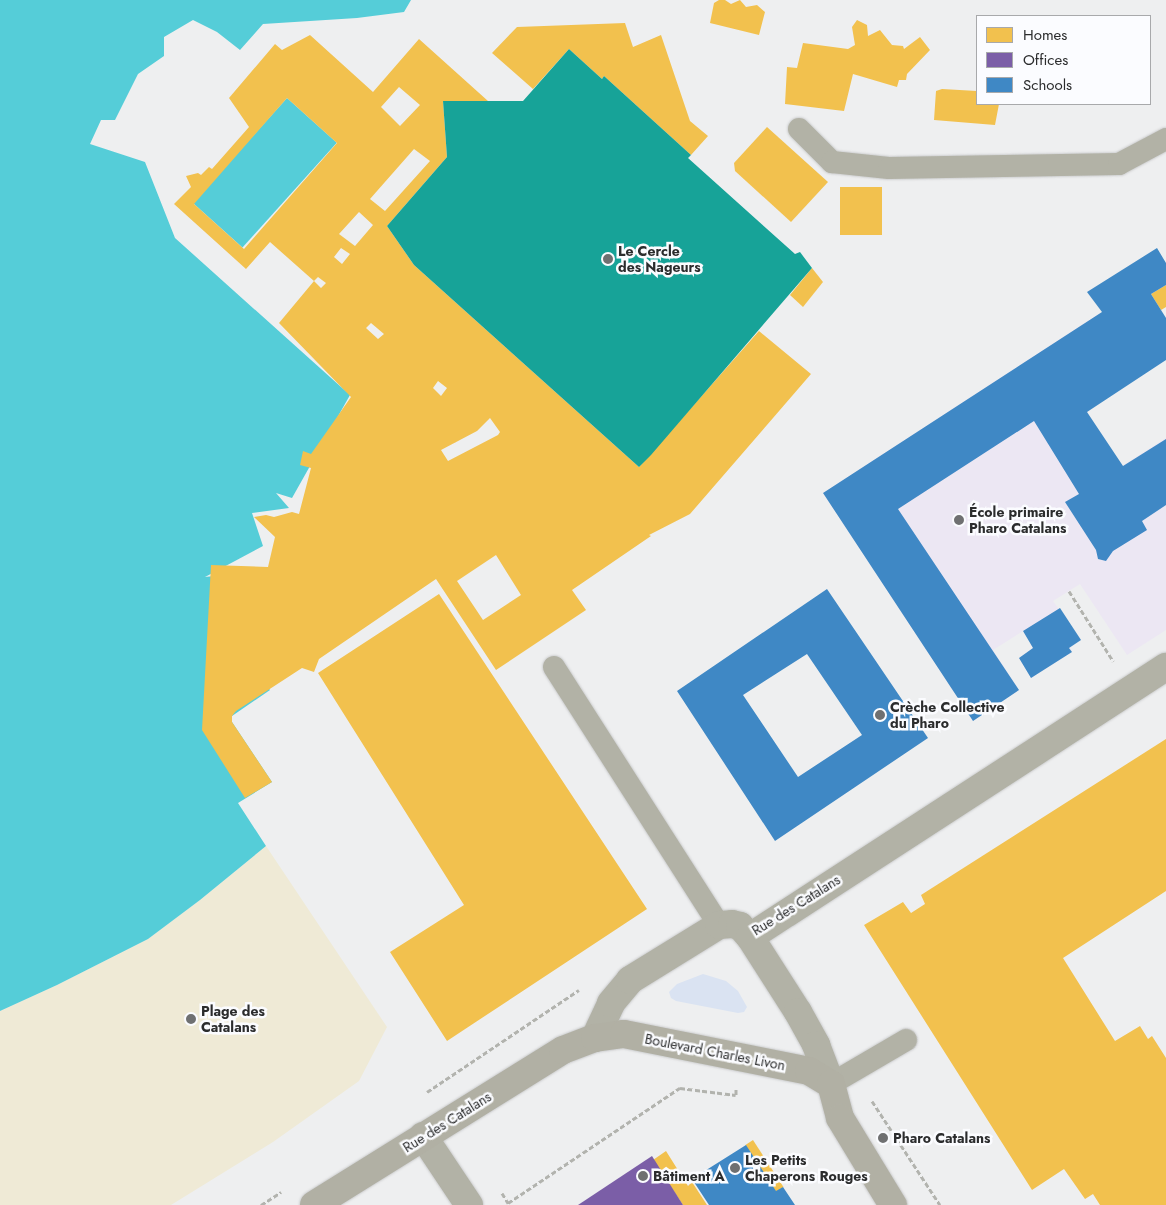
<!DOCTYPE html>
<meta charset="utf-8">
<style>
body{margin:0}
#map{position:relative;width:1166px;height:1205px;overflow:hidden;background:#eeeff0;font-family:Jost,sans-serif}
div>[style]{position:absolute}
.education>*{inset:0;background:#ece7f3}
.green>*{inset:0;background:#dae3f2}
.sand>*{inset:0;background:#efead6}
.water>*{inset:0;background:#55cdd8;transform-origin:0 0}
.homes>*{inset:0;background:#f2c14e;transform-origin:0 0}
.offices>*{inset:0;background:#7b5ea7}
.schools>*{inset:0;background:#3f88c5}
.public>*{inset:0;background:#17a398}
.path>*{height:3px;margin-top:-1.5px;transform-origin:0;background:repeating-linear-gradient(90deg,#b2b3ae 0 5px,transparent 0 7.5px)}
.roads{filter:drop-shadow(0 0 1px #cbcccd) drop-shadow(0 0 1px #cbcccd)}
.service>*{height:22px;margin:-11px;padding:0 11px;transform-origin:11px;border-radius:11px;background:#b2b2a6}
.minor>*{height:28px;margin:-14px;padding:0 14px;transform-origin:14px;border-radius:14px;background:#b2b2a6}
.secondary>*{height:28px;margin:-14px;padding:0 14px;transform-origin:14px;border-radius:14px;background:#b1b0a4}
.dots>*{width:14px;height:14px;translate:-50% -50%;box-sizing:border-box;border:2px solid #fbfcff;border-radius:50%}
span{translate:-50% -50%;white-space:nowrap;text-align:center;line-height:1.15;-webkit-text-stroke:5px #fbfcff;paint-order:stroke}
.poi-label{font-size:14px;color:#2b2c2d;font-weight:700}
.left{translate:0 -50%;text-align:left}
.street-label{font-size:14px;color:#2b2c2d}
.legend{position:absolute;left:976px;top:15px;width:175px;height:90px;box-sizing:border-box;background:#fbfcff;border:1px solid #a8a9ab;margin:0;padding:6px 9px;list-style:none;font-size:15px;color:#2b2c2d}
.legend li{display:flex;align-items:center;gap:10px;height:25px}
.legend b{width:25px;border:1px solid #a8a9ab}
</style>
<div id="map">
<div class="education">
<i style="clip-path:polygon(1100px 313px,1131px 358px,1076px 395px,1122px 466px,1166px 438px,1166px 630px,1127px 655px,1080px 584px,1053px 601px,1081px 640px,1070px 647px,1072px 652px,1031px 678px,1019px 658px,1033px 648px,1023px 631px,993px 650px,1019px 690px,973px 721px,823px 493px)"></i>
</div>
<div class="green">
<i style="clip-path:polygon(703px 974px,726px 981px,738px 991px,747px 1007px,744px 1012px,738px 1013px,676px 1001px,671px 998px,669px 992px,677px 984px)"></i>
</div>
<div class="sand">
<i style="clip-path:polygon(266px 846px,387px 1027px,359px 1081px,273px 1142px,171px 1205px,0 1205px,0 1011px,57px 985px,148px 939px,200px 900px)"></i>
</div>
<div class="water">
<i style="clip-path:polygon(0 0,411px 0,404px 12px,357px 18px,263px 24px,240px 50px,217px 32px,193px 20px,164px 37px,164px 56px,138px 74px,115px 120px,101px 120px,90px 144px,145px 162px,175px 238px,350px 395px,292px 498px,276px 493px,289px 508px,252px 513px,263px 546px,205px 577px,224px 575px,252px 668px,270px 690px,232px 716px,232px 722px,272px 782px,238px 803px,266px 846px,200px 900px,148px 939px,57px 985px,0 1011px)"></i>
<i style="left:287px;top:98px;width:67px;height:141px;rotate:42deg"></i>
</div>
<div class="homes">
<i style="clip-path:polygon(719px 0,725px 0,731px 4px,740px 0,746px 7px,757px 5px,765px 12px,759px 35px,710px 23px,714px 3px)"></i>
<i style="clip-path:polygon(857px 20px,867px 25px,868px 36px,880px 30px,892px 45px,903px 46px,904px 49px,920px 37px,930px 50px,907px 74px,906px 80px,899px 80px,897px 87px,853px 74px,844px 111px,785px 104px,787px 67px,797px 68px,803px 43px,848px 49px,855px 45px,852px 27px)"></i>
<i style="clip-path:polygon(625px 23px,633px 47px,661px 35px,690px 121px,708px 136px,691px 155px,604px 76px,602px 79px,569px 49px,533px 89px,492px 53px,517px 27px)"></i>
<i style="clip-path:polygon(evenodd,310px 35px,373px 92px,419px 39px,488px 101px,443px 101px,447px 157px,387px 226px,414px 265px,639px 467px,759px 331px,811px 374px,690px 514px,649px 535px,651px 536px,572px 590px,586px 610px,496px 670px,436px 579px,319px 659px,314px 672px,302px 668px,236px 711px,232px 716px,232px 722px,272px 782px,245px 798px,202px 730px,211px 565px,268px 567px,275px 537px,254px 517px,266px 515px,274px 517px,292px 512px,299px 514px,311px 468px,300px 465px,303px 451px,311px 454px,351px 397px,279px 323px,314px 281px,321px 288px,326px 283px,318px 277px,314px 281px,270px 242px,246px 269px,174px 204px,191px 187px,186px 176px,198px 173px,201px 175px,209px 167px,212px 169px,249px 127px,229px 98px,275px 44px,282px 50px,310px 35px,399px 87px,420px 105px,400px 126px,381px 107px,399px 87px,310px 35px,287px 98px,337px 143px,244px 249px,194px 204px,287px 98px,310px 35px,414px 149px,430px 161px,385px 211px,370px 199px,414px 149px,310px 35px,359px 212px,373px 225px,355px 246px,339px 234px,359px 212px,310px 35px,341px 248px,350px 254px,342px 264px,334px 257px,341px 248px,310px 35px,371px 323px,384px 334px,378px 339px,366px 328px,371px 323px,310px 35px,438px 381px,447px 388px,441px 396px,433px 388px,438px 381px,310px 35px,490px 418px,500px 432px,498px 435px,448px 461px,441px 450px,477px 431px,490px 418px,310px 35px,496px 555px,521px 595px,483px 620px,457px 581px,496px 555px)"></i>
<i style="clip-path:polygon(942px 89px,977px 91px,977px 104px,999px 104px,995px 125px,934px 120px,936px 91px)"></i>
<i style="clip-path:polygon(767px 127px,828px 182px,791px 222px,735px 171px,734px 163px)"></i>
<i style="left:882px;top:187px;width:48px;height:42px;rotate:90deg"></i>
<i style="clip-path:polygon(812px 268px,823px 282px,803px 307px,790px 295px)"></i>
<i style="clip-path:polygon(1166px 285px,1166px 307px,1161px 310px,1151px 294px)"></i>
<i style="clip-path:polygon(439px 594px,647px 909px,447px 1041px,390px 952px,464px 905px,318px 673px)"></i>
<i style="clip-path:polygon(1166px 739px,1166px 891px,1063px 958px,1115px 1041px,1140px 1026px,1148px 1039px,1152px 1036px,1166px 1058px,1166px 1205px,1100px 1205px,1093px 1194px,1085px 1199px,1064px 1169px,1032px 1190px,864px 925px,903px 902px,911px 913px,925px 904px,921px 895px)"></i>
<i style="left:753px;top:1140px;width:56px;height:9px;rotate:57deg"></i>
<i style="clip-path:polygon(666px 1151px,688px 1186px,692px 1182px,707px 1205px,683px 1205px,653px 1160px)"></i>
</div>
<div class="offices">
<i style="clip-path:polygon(652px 1156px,683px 1205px,578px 1205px)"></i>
</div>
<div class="schools">
<i style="clip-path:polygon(1157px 248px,1166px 263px,1166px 285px,1151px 294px,1166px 318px,1166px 360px,1087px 412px,1123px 466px,1166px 439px,1166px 505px,1142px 521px,1147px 530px,1113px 551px,1106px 561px,1098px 559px,1096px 550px,1065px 502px,1079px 494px,1034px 421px,898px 509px,1019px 690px,973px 721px,823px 493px,1102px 312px,1087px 292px)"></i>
<i style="clip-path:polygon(evenodd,827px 589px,928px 738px,775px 841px,677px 691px,827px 589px,807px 654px,862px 735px,798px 777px,743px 695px,807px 654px)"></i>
<i style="clip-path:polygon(1060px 608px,1081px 640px,1069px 648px,1072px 652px,1031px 678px,1019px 658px,1033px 648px,1023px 631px)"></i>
<i style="clip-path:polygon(746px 1145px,776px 1191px,783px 1187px,795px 1205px,709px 1205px,692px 1179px)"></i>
</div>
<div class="public">
<i style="clip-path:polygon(569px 49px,602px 79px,604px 76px,691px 155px,688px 158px,795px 254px,800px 252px,812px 268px,651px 455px,639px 467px,414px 265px,387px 226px,447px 157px,443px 101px,523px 101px)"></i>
</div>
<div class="path">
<i style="left:1069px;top:591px;width:83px;rotate:57.8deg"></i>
<i style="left:427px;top:1092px;width:183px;rotate:-33.9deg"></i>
<i style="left:872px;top:1101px;width:124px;rotate:56.8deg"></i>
<i style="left:502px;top:1193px;width:12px;rotate:59deg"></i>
<i style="left:508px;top:1203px;width:207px;rotate:-33.8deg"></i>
<i style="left:680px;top:1088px;width:56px;rotate:7.1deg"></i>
<i style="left:736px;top:1095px;width:6px;rotate:-90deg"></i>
<i style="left:261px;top:1205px;width:24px;rotate:-33deg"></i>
</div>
<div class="roads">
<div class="service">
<i style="left:799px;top:129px;width:47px;rotate:45deg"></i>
<i style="left:832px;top:162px;width:57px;rotate:6deg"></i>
<i style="left:889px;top:168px;width:230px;rotate:-1deg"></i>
<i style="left:1119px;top:164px;width:53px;rotate:-28deg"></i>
<i style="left:554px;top:667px;width:306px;rotate:57.4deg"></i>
<i style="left:831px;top:1084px;width:87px;rotate:-30.4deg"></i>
</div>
<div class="minor">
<i style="left:750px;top:937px;width:496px;rotate:-33deg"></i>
<i style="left:595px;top:1038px;width:38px;rotate:-65deg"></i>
<i style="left:611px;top:1003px;width:30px;rotate:-50deg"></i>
<i style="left:630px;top:980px;width:105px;rotate:-31.7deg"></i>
<i style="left:719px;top:925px;width:13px;rotate:-4deg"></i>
<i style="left:732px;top:924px;width:8px;rotate:14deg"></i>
<i style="left:740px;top:926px;width:15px;rotate:48deg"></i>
<i style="left:750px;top:937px;width:89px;rotate:57.4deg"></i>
<i style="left:798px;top:1012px;width:38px;rotate:61deg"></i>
<i style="left:816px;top:1045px;width:42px;rotate:69deg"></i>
<i style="left:423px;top:1136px;width:83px;rotate:56.3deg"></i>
</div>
<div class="secondary">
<i style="left:314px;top:1205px;width:293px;rotate:-31.9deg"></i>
<i style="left:563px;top:1050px;width:34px;rotate:-21deg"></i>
<i style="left:595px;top:1038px;width:29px;rotate:-8deg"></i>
<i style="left:624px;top:1034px;width:189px;rotate:11.3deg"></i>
<i style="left:809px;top:1071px;width:26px;rotate:31deg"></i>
<i style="left:831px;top:1084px;width:35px;rotate:75deg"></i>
<i style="left:840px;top:1118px;width:102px;rotate:58.7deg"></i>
</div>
</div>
<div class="dots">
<i style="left:608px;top:259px;background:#6f7071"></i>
<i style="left:959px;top:520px;background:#6f7071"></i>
<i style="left:880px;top:715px;background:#6f7071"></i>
<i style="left:191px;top:1019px;background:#6f7071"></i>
<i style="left:883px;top:1138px;background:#6f7071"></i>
<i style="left:735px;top:1168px;background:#6f7071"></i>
<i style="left:643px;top:1176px;background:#6f7071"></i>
</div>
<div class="poi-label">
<span class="left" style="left:618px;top:259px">Le Cercle<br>des Nageurs</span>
<span class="left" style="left:969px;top:520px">École primaire<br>Pharo Catalans</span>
<span class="left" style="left:890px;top:715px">Crèche Collective<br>du Pharo</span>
<span class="left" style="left:201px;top:1019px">Plage des<br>Catalans</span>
<span class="left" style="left:893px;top:1138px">Pharo Catalans</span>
<span class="left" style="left:745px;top:1168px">Les Petits<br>Chaperons Rouges</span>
<span class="left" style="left:653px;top:1176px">Bâtiment A</span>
</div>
<div class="street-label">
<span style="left:796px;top:905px;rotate:-32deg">Rue des Catalans</span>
<span style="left:715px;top:1052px;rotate:11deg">Boulevard Charles Livon</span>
<span style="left:447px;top:1122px;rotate:-32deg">Rue des Catalans</span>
</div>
<ul class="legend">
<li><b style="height:14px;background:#f2c14e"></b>Homes</li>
<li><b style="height:14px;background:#7b5ea7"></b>Offices</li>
<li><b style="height:14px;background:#3f88c5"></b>Schools</li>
</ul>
</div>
